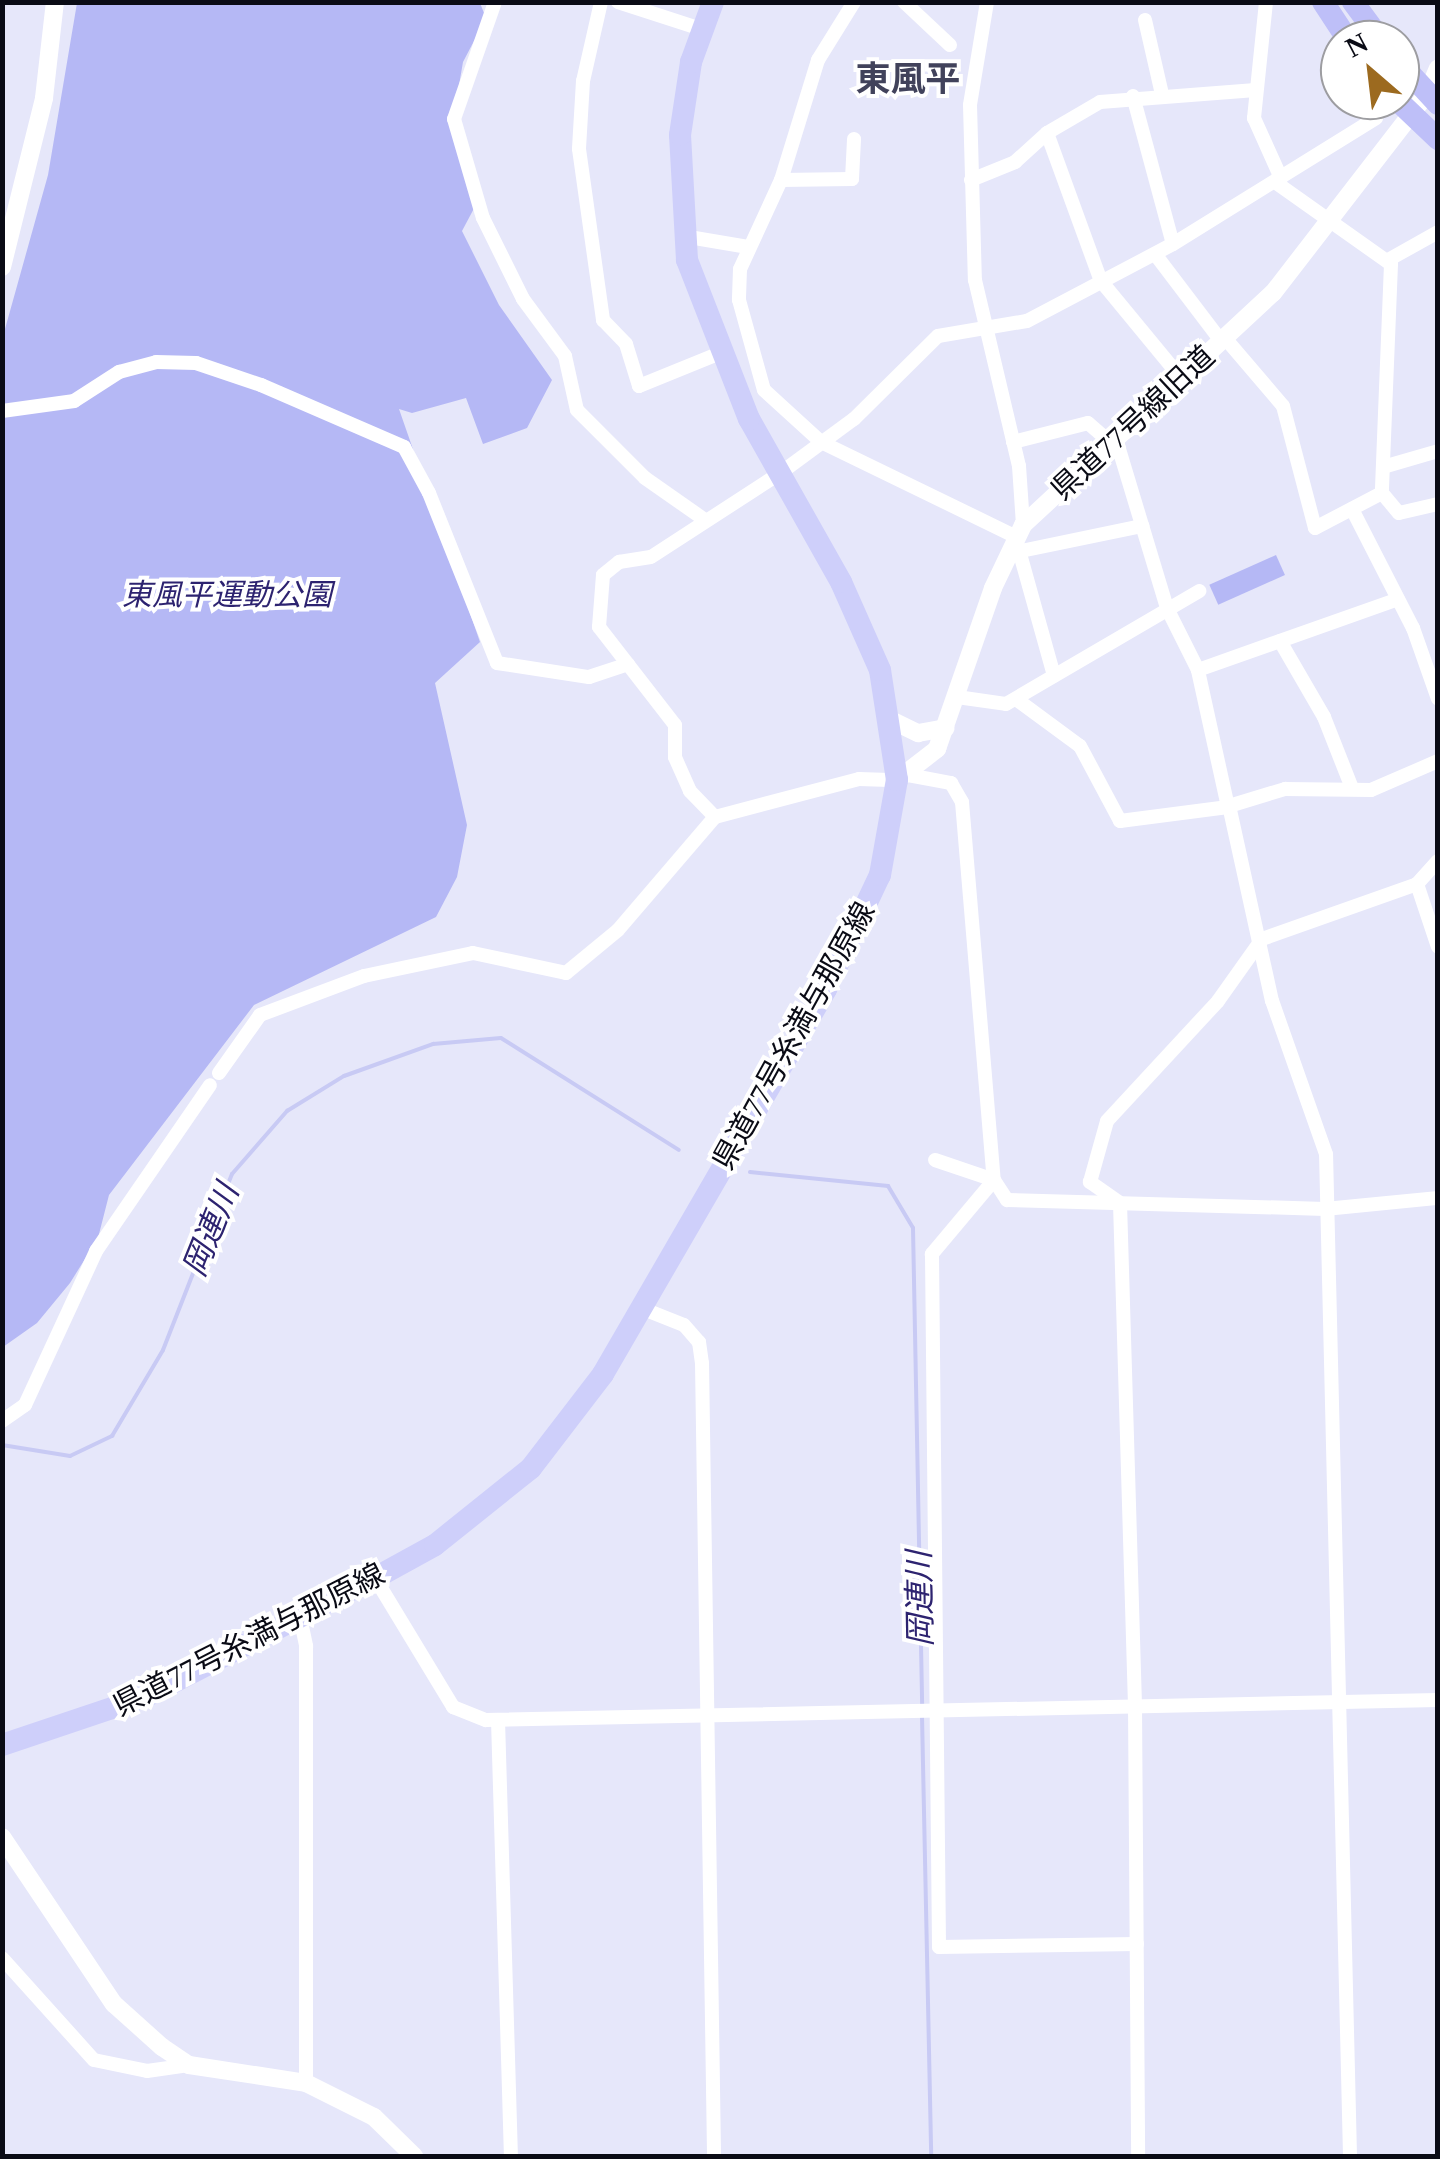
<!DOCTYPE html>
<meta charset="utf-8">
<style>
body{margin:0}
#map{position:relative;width:1440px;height:2159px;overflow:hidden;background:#e6e7fa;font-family:"Times New Roman","Noto Sans JP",serif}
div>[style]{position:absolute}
.green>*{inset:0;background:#b5b8f5;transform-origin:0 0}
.stream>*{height:4px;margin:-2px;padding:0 2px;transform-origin:2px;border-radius:2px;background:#c8caf4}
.minor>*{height:14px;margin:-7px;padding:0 7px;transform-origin:7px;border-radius:7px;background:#fff}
.tertiary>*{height:18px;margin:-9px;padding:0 9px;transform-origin:9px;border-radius:9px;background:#fff}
.primary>*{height:22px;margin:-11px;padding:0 11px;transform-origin:11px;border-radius:11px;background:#cecffa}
.trunk>*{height:22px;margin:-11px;padding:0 11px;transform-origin:11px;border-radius:11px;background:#bebff8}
span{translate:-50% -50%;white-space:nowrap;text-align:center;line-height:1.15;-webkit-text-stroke:8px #fff;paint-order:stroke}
.street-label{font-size:30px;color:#0a0b15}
.park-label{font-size:30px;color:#2d2370;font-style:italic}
.water-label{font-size:32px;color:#2d2370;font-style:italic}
.quarter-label{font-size:35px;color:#41425b;font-weight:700}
.frame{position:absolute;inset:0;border:5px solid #0a0b15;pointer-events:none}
.north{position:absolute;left:1320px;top:20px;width:100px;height:100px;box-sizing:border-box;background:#fff;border:2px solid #9d9da1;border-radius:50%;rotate:332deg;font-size:28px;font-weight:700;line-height:40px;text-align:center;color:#0a0b15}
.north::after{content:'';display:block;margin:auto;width:35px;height:45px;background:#9c6a1f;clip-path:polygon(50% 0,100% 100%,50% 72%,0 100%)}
</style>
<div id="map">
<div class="green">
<i style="clip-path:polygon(77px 3px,480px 3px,486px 18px,463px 62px,452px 126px,479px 199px,462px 231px,499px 305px,552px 380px,527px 428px,483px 444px,466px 398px,412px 413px,399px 409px,480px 642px,435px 683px,467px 825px,457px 877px,436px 917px,254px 1005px,109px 1195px,98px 1238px,70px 1283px,37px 1323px,3px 1347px,5px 329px,48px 175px)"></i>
<i style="left:1276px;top:555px;width:22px;height:73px;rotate:66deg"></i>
</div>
<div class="stream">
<i style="left:750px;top:1172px;width:139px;rotate:5.8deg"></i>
<i style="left:888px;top:1186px;width:49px;rotate:59.2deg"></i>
<i style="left:913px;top:1228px;width:479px;rotate:88.9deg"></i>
<i style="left:2px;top:1445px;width:69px;rotate:9.2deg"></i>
<i style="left:70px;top:1456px;width:47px;rotate:-25.5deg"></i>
<i style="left:112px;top:1436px;width:100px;rotate:-59.3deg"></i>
<i style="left:163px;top:1350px;width:189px;rotate:-68.6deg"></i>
<i style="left:232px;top:1174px;width:84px;rotate:-48.9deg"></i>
<i style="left:287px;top:1111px;width:67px;rotate:-31.6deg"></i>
<i style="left:344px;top:1076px;width:95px;rotate:-19.8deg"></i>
<i style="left:433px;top:1044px;width:68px;rotate:-5deg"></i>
<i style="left:501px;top:1038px;width:210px;rotate:32.2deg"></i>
<i style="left:922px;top:1716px;width:440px;rotate:88.8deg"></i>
</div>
<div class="minor">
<i style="left:495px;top:2px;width:124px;rotate:109.3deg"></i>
<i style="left:454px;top:119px;width:103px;rotate:73.7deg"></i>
<i style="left:483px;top:218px;width:90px;rotate:63.7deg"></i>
<i style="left:523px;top:299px;width:71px;rotate:53.6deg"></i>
<i style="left:565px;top:356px;width:55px;rotate:77.5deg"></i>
<i style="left:577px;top:410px;width:96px;rotate:45deg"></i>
<i style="left:645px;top:478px;width:73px;rotate:35deg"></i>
<i style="left:601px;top:2px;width:81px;rotate:102.8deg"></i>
<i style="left:583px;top:81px;width:68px;rotate:93.4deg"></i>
<i style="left:579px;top:149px;width:173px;rotate:82deg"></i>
<i style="left:603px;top:320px;width:33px;rotate:46deg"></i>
<i style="left:626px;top:344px;width:44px;rotate:72.8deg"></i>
<i style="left:639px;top:386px;width:85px;rotate:-22.1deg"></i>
<i style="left:618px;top:2px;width:87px;rotate:18deg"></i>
<i style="left:854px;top:2px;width:68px;rotate:121.8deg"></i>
<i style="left:818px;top:60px;width:126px;rotate:107.1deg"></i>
<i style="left:781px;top:180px;width:98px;rotate:114.7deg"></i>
<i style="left:740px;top:269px;width:31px;rotate:92deg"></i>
<i style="left:739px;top:300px;width:93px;rotate:74.5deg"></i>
<i style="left:764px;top:390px;width:77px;rotate:42.4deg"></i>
<i style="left:821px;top:442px;width:216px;rotate:25.9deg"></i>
<i style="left:1015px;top:536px;width:145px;rotate:74.4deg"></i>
<i style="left:904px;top:2px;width:63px;rotate:43.1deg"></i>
<i style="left:987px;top:2px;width:104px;rotate:99.4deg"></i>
<i style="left:970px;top:105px;width:175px;rotate:88.4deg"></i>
<i style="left:975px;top:280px;width:191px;rotate:76.7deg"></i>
<i style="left:1019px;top:466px;width:59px;rotate:86.1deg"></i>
<i style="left:1266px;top:2px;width:117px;rotate:95.9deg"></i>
<i style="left:1254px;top:118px;width:66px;rotate:65.8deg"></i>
<i style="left:1145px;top:20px;width:76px;rotate:77.1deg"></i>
<i style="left:1133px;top:96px;width:153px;rotate:74.9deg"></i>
<i style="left:1047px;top:133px;width:158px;rotate:70deg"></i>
<i style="left:1101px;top:281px;width:126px;rotate:50.5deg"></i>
<i style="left:781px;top:180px;width:71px;rotate:-0.8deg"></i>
<i style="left:852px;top:179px;width:40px;rotate:-87.1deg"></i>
<i style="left:971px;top:180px;width:48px;rotate:-22.2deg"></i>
<i style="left:1015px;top:162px;width:43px;rotate:-42.2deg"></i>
<i style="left:1047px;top:133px;width:61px;rotate:-30.3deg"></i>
<i style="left:1100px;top:102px;width:156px;rotate:-4.4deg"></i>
<i style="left:1275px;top:182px;width:142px;rotate:35.3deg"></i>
<i style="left:1391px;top:264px;width:229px;rotate:92.3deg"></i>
<i style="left:1382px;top:493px;width:26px;rotate:50deg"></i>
<i style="left:1399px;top:513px;width:40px;rotate:-13deg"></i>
<i style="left:683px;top:236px;width:66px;rotate:9.6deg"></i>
<i style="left:1155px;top:254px;width:109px;rotate:52.8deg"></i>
<i style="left:1388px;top:260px;width:57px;rotate:-29.2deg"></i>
<i style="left:1225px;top:338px;width:89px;rotate:49.5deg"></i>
<i style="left:1283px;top:406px;width:126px;rotate:75.3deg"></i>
<i style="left:1315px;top:528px;width:76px;rotate:-27.6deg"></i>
<i style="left:2px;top:411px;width:73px;rotate:-7.9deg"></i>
<i style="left:74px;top:401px;width:54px;rotate:-32.8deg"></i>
<i style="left:119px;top:372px;width:38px;rotate:-15deg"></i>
<i style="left:156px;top:362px;width:40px;rotate:1.4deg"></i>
<i style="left:196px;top:363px;width:69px;rotate:18.7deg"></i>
<i style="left:261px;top:385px;width:156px;rotate:23.4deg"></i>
<i style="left:404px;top:447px;width:52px;rotate:61.5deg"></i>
<i style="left:429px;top:493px;width:183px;rotate:68.2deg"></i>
<i style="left:497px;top:663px;width:93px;rotate:8.7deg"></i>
<i style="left:589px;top:677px;width:41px;rotate:-18.4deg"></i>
<i style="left:1013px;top:442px;width:77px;rotate:-14.2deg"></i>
<i style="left:1088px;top:423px;width:30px;rotate:41deg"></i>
<i style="left:1383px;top:467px;width:57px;rotate:-16.2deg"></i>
<i style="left:1352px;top:509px;width:134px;rotate:62.9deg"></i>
<i style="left:1413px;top:628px;width:75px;rotate:70.6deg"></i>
<i style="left:1021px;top:551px;width:124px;rotate:-11.7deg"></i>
<i style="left:1280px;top:641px;width:88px;rotate:59.9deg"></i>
<i style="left:1324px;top:717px;width:76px;rotate:68.5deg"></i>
<i style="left:1198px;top:670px;width:212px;rotate:-19.5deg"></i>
<i style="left:957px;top:697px;width:49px;rotate:8.1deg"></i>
<i style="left:1006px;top:704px;width:224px;rotate:-30.3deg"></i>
<i style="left:1016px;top:699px;width:79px;rotate:36.3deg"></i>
<i style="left:1080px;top:746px;width:85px;rotate:61.9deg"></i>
<i style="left:1120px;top:821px;width:109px;rotate:-7.4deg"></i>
<i style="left:1228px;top:807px;width:140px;rotate:-102.4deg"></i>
<i style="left:1198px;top:670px;width:69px;rotate:-116.6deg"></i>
<i style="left:1167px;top:608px;width:177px;rotate:-106.8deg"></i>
<i style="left:908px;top:775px;width:44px;rotate:10.5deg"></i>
<i style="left:951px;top:783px;width:22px;rotate:60deg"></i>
<i style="left:962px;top:802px;width:379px;rotate:85.2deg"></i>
<i style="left:994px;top:1180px;width:97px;rotate:130deg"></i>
<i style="left:932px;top:1254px;width:693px;rotate:89.42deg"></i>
<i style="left:939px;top:1947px;width:198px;rotate:-0.9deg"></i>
<i style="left:715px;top:817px;width:36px;rotate:-134deg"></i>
<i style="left:690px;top:791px;width:37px;rotate:-114deg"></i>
<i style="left:675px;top:757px;width:32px;rotate:-90deg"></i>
<i style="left:675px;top:725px;width:124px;rotate:-127.8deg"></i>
<i style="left:599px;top:627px;width:52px;rotate:-85.6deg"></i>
<i style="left:603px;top:575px;width:21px;rotate:-39deg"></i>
<i style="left:619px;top:562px;width:32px;rotate:-9deg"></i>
<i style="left:651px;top:557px;width:153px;rotate:-33deg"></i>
<i style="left:779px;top:474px;width:93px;rotate:-36.3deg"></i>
<i style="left:854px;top:419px;width:118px;rotate:-44.7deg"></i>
<i style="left:938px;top:336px;width:90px;rotate:-9.6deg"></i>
<i style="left:1027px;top:321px;width:165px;rotate:-27.8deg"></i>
<i style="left:1173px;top:244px;width:239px;rotate:-31.8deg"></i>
<i style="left:1417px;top:884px;width:66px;rotate:71.6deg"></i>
<i style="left:219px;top:1073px;width:71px;rotate:-54.7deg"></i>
<i style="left:260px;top:1015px;width:111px;rotate:-20.6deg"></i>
<i style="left:364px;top:976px;width:111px;rotate:-11.9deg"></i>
<i style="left:473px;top:953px;width:95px;rotate:12.1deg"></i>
<i style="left:566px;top:973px;width:67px;rotate:-39.6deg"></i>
<i style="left:618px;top:930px;width:149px;rotate:-49.4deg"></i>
<i style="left:715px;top:817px;width:149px;rotate:-14.8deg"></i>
<i style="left:859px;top:779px;width:38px;rotate:2deg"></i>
<i style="left:935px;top:1160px;width:62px;rotate:18.7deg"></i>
<i style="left:994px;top:1180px;width:24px;rotate:57deg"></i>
<i style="left:1007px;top:1200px;width:318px;rotate:1.6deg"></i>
<i style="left:1325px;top:1209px;width:114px;rotate:-5.6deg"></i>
<i style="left:1120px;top:1203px;width:502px;rotate:88.29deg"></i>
<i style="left:1135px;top:1705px;width:451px;rotate:89.6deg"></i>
<i style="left:1120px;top:1203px;width:37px;rotate:-145deg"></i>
<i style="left:1090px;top:1182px;width:63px;rotate:-74.4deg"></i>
<i style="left:1107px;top:1121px;width:163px;rotate:-47.2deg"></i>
<i style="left:1218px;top:1001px;width:76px;rotate:-54.6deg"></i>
<i style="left:1262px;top:939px;width:164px;rotate:-19.5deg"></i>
<i style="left:1417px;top:884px;width:31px;rotate:-48deg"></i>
<i style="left:641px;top:1308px;width:46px;rotate:21.6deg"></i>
<i style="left:684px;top:1325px;width:23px;rotate:49deg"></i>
<i style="left:699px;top:1342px;width:21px;rotate:82deg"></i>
<i style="left:702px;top:1363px;width:793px;rotate:89.13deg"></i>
<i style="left:2px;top:1421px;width:28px;rotate:-35deg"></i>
<i style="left:25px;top:1405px;width:170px;rotate:-65.2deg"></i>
<i style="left:96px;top:1251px;width:201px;rotate:-55.5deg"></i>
<i style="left:375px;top:1578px;width:151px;rotate:58.8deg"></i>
<i style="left:453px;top:1707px;width:35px;rotate:22deg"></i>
<i style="left:486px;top:1720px;width:952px;rotate:-1.2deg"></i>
<i style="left:300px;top:1617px;width:30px;rotate:78deg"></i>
<i style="left:306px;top:1646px;width:437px;rotate:90deg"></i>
<i style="left:498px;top:1720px;width:436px;rotate:88.3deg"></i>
<i style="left:2px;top:1958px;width:137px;rotate:48deg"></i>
<i style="left:94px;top:2060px;width:54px;rotate:11.7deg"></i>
<i style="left:147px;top:2071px;width:42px;rotate:-8.1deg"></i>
<i style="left:1350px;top:2156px;width:1002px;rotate:-91.37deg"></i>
<i style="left:1326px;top:1154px;width:162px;rotate:-109.4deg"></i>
<i style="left:1272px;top:1001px;width:200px;rotate:-102.4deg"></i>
<i style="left:1229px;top:806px;width:59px;rotate:-16.9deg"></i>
<i style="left:1285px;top:789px;width:86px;rotate:0.7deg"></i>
<i style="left:1371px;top:790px;width:73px;rotate:-23.4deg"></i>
</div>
<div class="tertiary">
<i style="left:2px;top:267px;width:174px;rotate:-76deg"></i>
<i style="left:44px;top:98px;width:97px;rotate:-83.5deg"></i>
<i style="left:893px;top:721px;width:28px;rotate:26deg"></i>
<i style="left:918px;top:733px;width:28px;rotate:-10deg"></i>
<i style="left:897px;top:780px;width:51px;rotate:-37.8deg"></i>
<i style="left:937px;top:749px;width:170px;rotate:-70.8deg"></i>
<i style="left:993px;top:588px;width:70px;rotate:-64.5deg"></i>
<i style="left:1023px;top:525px;width:341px;rotate:-42.9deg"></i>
<i style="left:1273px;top:293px;width:252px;rotate:-52.3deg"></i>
<i style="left:1427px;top:94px;width:28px;rotate:-67deg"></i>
<i style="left:2px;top:1837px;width:201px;rotate:56.2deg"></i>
<i style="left:114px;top:2004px;width:64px;rotate:41.9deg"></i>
<i style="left:162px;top:2047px;width:32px;rotate:34deg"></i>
<i style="left:189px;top:2065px;width:118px;rotate:8.7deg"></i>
<i style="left:306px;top:2083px;width:76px;rotate:26.6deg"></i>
<i style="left:374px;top:2117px;width:56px;rotate:44.3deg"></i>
</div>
<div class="primary">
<i style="left:2px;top:1745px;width:151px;rotate:-18.6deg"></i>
<i style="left:145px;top:1697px;width:259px;rotate:-27.4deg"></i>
<i style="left:375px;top:1578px;width:68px;rotate:-28.8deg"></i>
<i style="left:435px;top:1545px;width:123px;rotate:-38.7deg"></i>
<i style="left:531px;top:1468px;width:118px;rotate:-52.5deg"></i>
<i style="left:603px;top:1374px;width:445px;rotate:-59.9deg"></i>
<i style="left:826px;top:989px;width:126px;rotate:-64.7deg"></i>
<i style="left:880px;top:875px;width:97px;rotate:-79.9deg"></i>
<i style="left:897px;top:780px;width:111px;rotate:-98.8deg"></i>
<i style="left:880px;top:670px;width:96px;rotate:-113.9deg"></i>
<i style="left:841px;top:582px;width:187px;rotate:-119.4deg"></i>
<i style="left:749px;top:419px;width:171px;rotate:-111.3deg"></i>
<i style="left:687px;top:260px;width:125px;rotate:-93.2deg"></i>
<i style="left:680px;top:135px;width:74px;rotate:-81.4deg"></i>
<i style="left:691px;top:62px;width:64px;rotate:-69.9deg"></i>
</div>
<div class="trunk">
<i style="left:1323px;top:2px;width:45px;rotate:56.7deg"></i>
<i style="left:1353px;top:2px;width:47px;rotate:53.6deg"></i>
<i style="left:1400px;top:63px;width:56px;rotate:47.2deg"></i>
<i style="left:1397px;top:100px;width:57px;rotate:43.6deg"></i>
</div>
<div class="street-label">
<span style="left:1133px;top:423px;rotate:-43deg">県道77号線旧道</span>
<span style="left:794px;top:1036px;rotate:-61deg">県道77号糸満与那原線</span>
<span style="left:249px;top:1640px;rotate:-27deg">県道77号糸満与那原線</span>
</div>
<div class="park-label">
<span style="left:227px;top:595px">東風平運動公園</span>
</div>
<div class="water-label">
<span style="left:211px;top:1230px;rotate:-68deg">岡連川</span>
<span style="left:920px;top:1599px;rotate:-91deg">岡連川</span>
</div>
<div class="quarter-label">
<span style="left:908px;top:80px">東風平</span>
</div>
<div class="frame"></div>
<div class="north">N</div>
</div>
